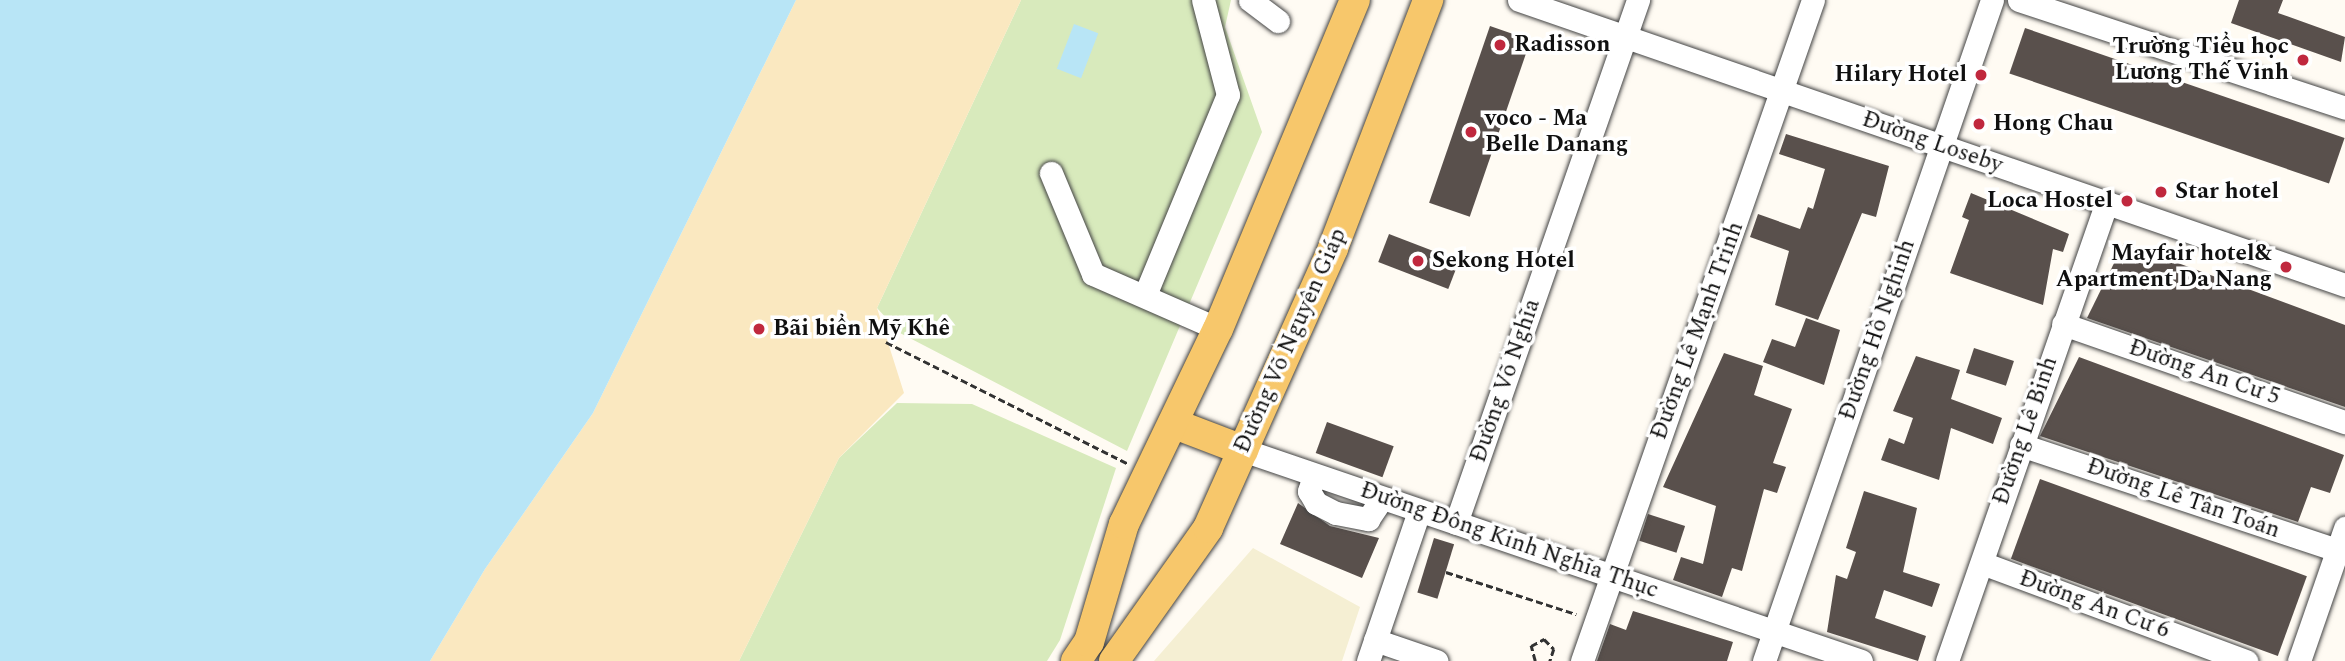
<!DOCTYPE html>
<meta charset="utf-8">
<style>
body{margin:0}
#map{position:relative;width:2345px;height:661px;overflow:hidden;background:#fffbf3;font-family:Spectral,serif}
div>[style]{position:absolute}
.farmland>*{inset:0;background:#f5efd3}
.green>*{inset:0;background:#d8eabc}
.sand>*{inset:0;background:#fae8c0}
.water>*{inset:0;background:#b8e5f6;transform-origin:0 0}
.building>*{inset:0;background:#59504c;transform-origin:0 0}
.path>*{height:2.5px;margin-top:-1.25px;transform-origin:0;background:repeating-linear-gradient(90deg,#323232 0 7px,transparent 0 10.5px)}
.roads{filter:drop-shadow(0 0 2px #434343) drop-shadow(0 0 2px #434343)}
.minor>*{height:23px;margin:-11.5px;padding:0 11.5px;transform-origin:11.5px;border-radius:11.5px;background:#fff}
.major>*{height:30px;margin:-15px;padding:0 15px;transform-origin:15px;border-radius:15px;background:#f7c76b}
.dots>*{width:19px;height:19px;translate:-50% -50%;box-sizing:border-box;border:4px solid #fff;border-radius:50%}
span{translate:-50% -50%;white-space:nowrap;text-align:center;line-height:1.15;-webkit-text-stroke:7px #fff;paint-order:stroke}
.poi-label{font-size:23px;color:#101010;font-weight:700}
.left{translate:0 -50%;text-align:left}
.right{translate:-100% -50%;text-align:right}
.street-label{font-size:23px;color:#101010}
</style>
<div id="map">
<div class="farmland">
<i style="clip-path:polygon(1253px 548px,1360px 607px,1342px 661px,1154px 661px)"></i>
</div>
<div class="green">
<i style="clip-path:polygon(1021px 0,1231px 0,1225px 27px,1262px 132px,1127px 451px,900px 333px,877px 308px)"></i>
<i style="clip-path:polygon(897px 403px,972px 404px,1116px 468px,1060px 640px,1047px 661px,739px 661px,839px 458px)"></i>
</div>
<div class="sand">
<i style="clip-path:polygon(796px 0,1021px 0,877px 308px,904px 393px,839px 458px,739px 661px,430px 661px,485px 569px,593px 413px)"></i>
</div>
<div class="water">
<i style="clip-path:polygon(0 0,796px 0,593px 413px,485px 569px,430px 661px,0 661px)"></i>
<i style="left:1074px;top:24px;width:26px;height:48px;rotate:21deg"></i>
</div>
<div class="building">
<i style="clip-path:polygon(2239px 0,2283px 0,2278px 13px,2345px 37px,2341px 62px,2231px 23px)"></i>
<i style="left:1490px;top:26px;width:43px;height:187px;rotate:19deg"></i>
<i style="left:2025px;top:28px;width:338px;height:48px;rotate:19deg"></i>
<i style="clip-path:polygon(1786px 134px,1889px 166px,1876px 217px,1862px 213px,1818px 320px,1775px 305px,1789px 251px,1750px 237px,1758px 214px,1800px 229px,1808px 207px,1813px 209px,1825px 169px,1779px 154px)"></i>
<i style="clip-path:polygon(1971px 193px,2069px 234px,2063px 252px,2053px 249px,2043px 305px,1950px 273px,1969px 220px,1962px 217px)"></i>
<i style="left:1389px;top:234px;width:75px;height:30px;rotate:21deg"></i>
<i style="clip-path:polygon(2124px 243px,2345px 325px,2345px 407px,2087px 318px)"></i>
<i style="clip-path:polygon(1806px 318px,1840px 330px,1824px 385px,1763px 362px,1772px 339px,1795px 347px)"></i>
<i style="left:1974px;top:348px;width:42px;height:26px;rotate:18deg"></i>
<i style="clip-path:polygon(1724px 353px,1763px 366px,1754px 395px,1792px 409px,1773px 463px,1786px 467px,1777px 493px,1764px 489px,1742px 571px,1732px 568px,1722px 597px,1673px 580px,1681px 557px,1703px 564px,1716px 506px,1663px 487px)"></i>
<i style="clip-path:polygon(1916px 356px,1960px 370px,1951px 399px,2002px 418px,1993px 444px,1951px 428px,1939px 480px,1881px 460px,1889px 438px,1904px 444px,1913px 418px,1893px 411px)"></i>
<i style="clip-path:polygon(2079px 357px,2344px 455px,2330px 493px,2311px 487px,2298px 522px,2040px 436px)"></i>
<i style="left:1327px;top:422px;width:71px;height:33px;rotate:20deg"></i>
<i style="left:2040px;top:479px;width:284px;height:85px;rotate:20deg"></i>
<i style="clip-path:polygon(1864px 491px,1917px 508px,1903px 572px,1940px 584px,1932px 607px,1884px 590px,1875px 618px,1926px 636px,1918px 661px,1827px 632px,1836px 575px,1847px 579px,1856px 552px,1846px 548px)"></i>
<i style="clip-path:polygon(1298px 503px,1330px 526px,1379px 538px,1362px 578px,1280px 544px)"></i>
<i style="left:1648px;top:514px;width:39px;height:28px;rotate:18deg"></i>
<i style="left:1434px;top:538px;width:21px;height:57px;rotate:17deg"></i>
<i style="clip-path:polygon(1633px 611px,1733px 642px,1727px 661px,1597px 661px,1610px 624px,1626px 630px)"></i>
</div>
<div class="path">
<i style="left:886px;top:342px;width:272px;rotate:26.7deg"></i>
<i style="left:1446px;top:572px;width:137px;rotate:17.9deg"></i>
<i style="left:1535px;top:661px;width:16px;rotate:-105deg"></i>
<i style="left:1531px;top:646px;width:15px;rotate:-28deg"></i>
<i style="left:1544px;top:639px;width:14px;rotate:45deg"></i>
<i style="left:1554px;top:649px;width:13px;rotate:108deg"></i>
</div>
<div class="roads">
<div class="minor">
<i style="left:1250px;top:0;width:35px;rotate:37deg"></i>
<i style="left:1519px;top:0;width:874px;rotate:19.04deg"></i>
<i style="left:2019px;top:0;width:343px;rotate:18.3deg"></i>
<i style="left:1051px;top:173px;width:109px;rotate:67.4deg"></i>
<i style="left:1093px;top:274px;width:137px;rotate:23.7deg"></i>
<i style="left:1145px;top:295px;width:217px;rotate:-67.5deg"></i>
<i style="left:1228px;top:95px;width:98px;rotate:-104.7deg"></i>
<i style="left:2063px;top:324px;width:299px;rotate:19.2deg"></i>
<i style="left:2021px;top:445px;width:342px;rotate:18.4deg"></i>
<i style="left:1243px;top:450px;width:653px;rotate:18.85deg"></i>
<i style="left:1314px;top:475px;width:17px;rotate:107deg"></i>
<i style="left:1309px;top:491px;width:14px;rotate:60deg"></i>
<i style="left:1316px;top:503px;width:22px;rotate:27deg"></i>
<i style="left:1336px;top:513px;width:33px;rotate:11deg"></i>
<i style="left:1368px;top:519px;width:25px;rotate:-56deg"></i>
<i style="left:1456px;top:523px;width:554px;rotate:-70.81deg"></i>
<i style="left:1982px;top:563px;width:282px;rotate:20.4deg"></i>
<i style="left:1375px;top:640px;width:65px;rotate:19deg"></i>
<i style="left:1368px;top:661px;width:158px;rotate:-71.2deg"></i>
<i style="left:1582px;top:661px;width:700px;rotate:-70.74deg"></i>
<i style="left:1764px;top:661px;width:699px;rotate:-70.97deg"></i>
<i style="left:1947px;top:661px;width:486px;rotate:-70.8deg"></i>
<i style="left:2299px;top:661px;width:141px;rotate:-70.9deg"></i>
</div>
<div class="major">
<i style="left:1175px;top:424px;width:73px;rotate:20.9deg"></i>
<i style="left:1076px;top:661px;width:23px;rotate:-56deg"></i>
<i style="left:1089px;top:642px;width:123px;rotate:-73.5deg"></i>
<i style="left:1124px;top:524px;width:216px;rotate:-64.3deg"></i>
<i style="left:1218px;top:329px;width:356px;rotate:-67.4deg"></i>
<i style="left:1114px;top:661px;width:163px;rotate:-54.7deg"></i>
<i style="left:1208px;top:528px;width:307px;rotate:-65.9deg"></i>
<i style="left:1333px;top:248px;width:266px;rotate:-69deg"></i>
</div>
</div>
<div class="dots">
<i style="left:1500px;top:45px;background:#c0283e"></i>
<i style="left:2303px;top:60px;background:#c0283e"></i>
<i style="left:1981px;top:75px;background:#c0283e"></i>
<i style="left:1979px;top:124px;background:#c0283e"></i>
<i style="left:1471px;top:132px;background:#c0283e"></i>
<i style="left:2161px;top:192px;background:#c0283e"></i>
<i style="left:2127px;top:201px;background:#c0283e"></i>
<i style="left:1418px;top:261px;background:#c0283e"></i>
<i style="left:2286px;top:267px;background:#c0283e"></i>
<i style="left:759px;top:329px;background:#c0283e"></i>
</div>
<div class="poi-label">
<span class="left" style="left:1514px;top:45px">Radisson</span>
<span class="right" style="left:2289px;top:60px">Trường Tiểu học<br>Lương Thế Vinh</span>
<span class="right" style="left:1967px;top:75px">Hilary Hotel</span>
<span class="left" style="left:1485px;top:132px">voco - Ma<br>Belle Danang</span>
<span class="left" style="left:1993px;top:124px">Hong Chau</span>
<span class="left" style="left:2175px;top:192px">Star hotel</span>
<span class="right" style="left:2113px;top:201px">Loca Hostel</span>
<span class="right" style="left:2272px;top:267px">Mayfair hotel&amp;<br>Apartment Da Nang</span>
<span class="left" style="left:1432px;top:261px">Sekong Hotel</span>
<span class="left" style="left:773px;top:329px">Bãi biển Mỹ Khê</span>
</div>
<div class="street-label">
<span style="left:1932px;top:143px;rotate:19deg">Đường Loseby</span>
<span style="left:1878px;top:330px;rotate:-71deg">Đường Hồ Nghinh</span>
<span style="left:1698px;top:331px;rotate:-70deg">Đường Lê Mạnh Trinh</span>
<span style="left:1291px;top:341px;rotate:-66deg">Đường Võ Nguyên Giáp</span>
<span style="left:2204px;top:373px;rotate:19deg">Đường An Cư 5</span>
<span style="left:1506px;top:381px;rotate:-71deg">Đường Võ Nghĩa</span>
<span style="left:2026px;top:431px;rotate:-71deg">Đường Lê Binh</span>
<span style="left:2183px;top:499px;rotate:19deg">Đường Lê Tân Toán</span>
<span style="left:1509px;top:541px;rotate:19deg">Đường Đông Kinh Nghĩa Thục</span>
<span style="left:2094px;top:605px;rotate:20deg">Đường An Cư 6</span>
</div>
</div>
